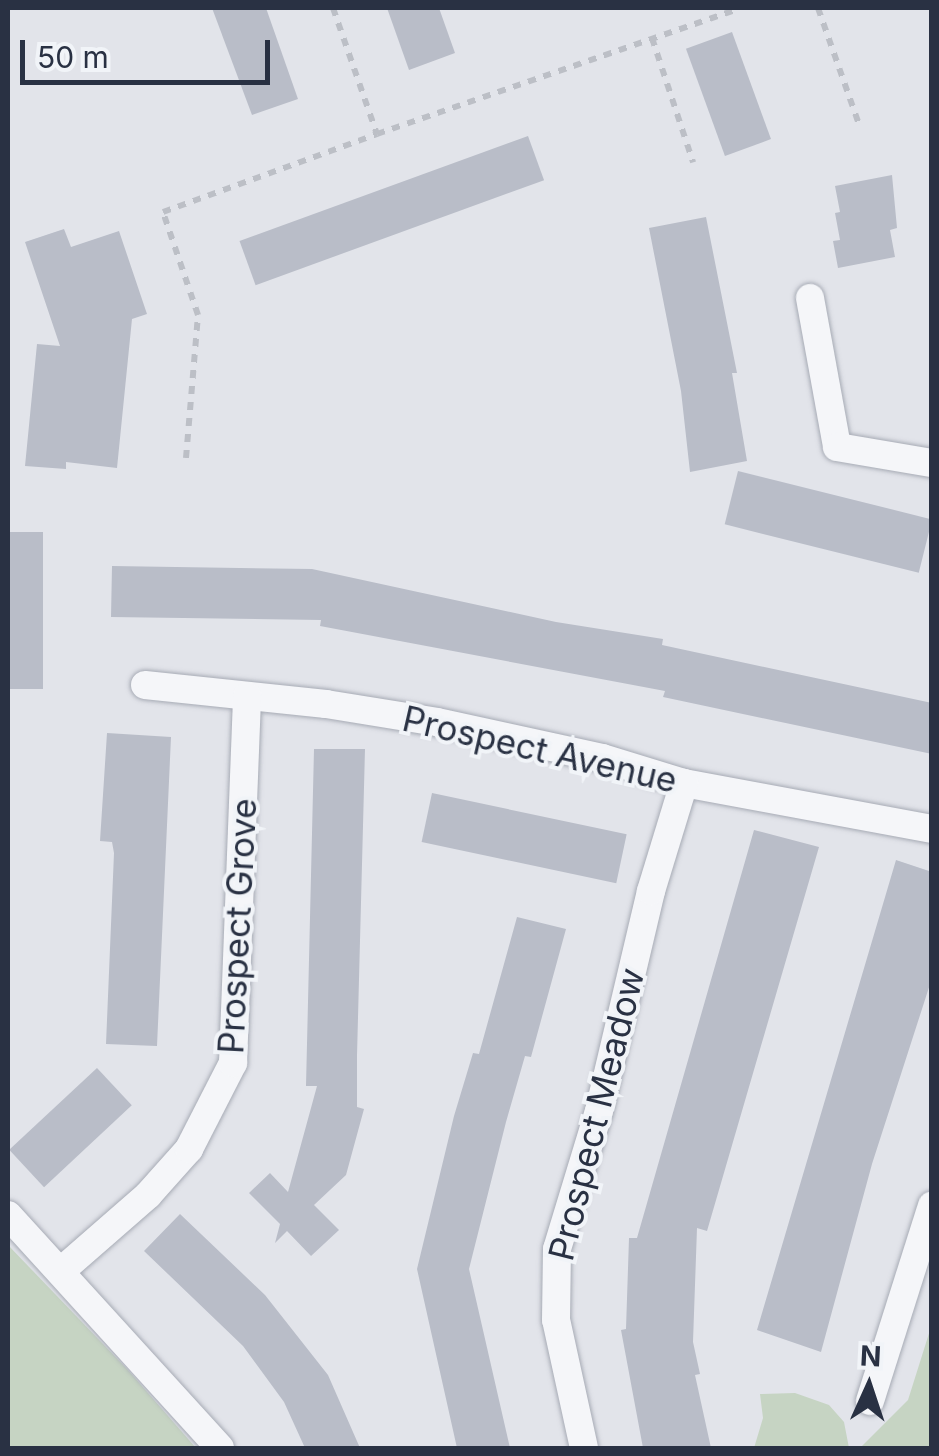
<!DOCTYPE html>
<style>
body{margin:0}
#map{position:relative;width:939px;height:1456px;overflow:hidden;background:#e2e4ea;font-family:Inter,sans-serif}
div>[style]{position:absolute}
.green>*{inset:0;background:#c6d4c3}
.building>*{inset:0;background:#b9bdc8;transform-origin:0 0}
.path>*{height:6px;margin-top:-3px;transform-origin:0;background:repeating-linear-gradient(90deg,#bcbfc6 0 8px,transparent 0 16px)}
.roads{filter:drop-shadow(0 0 2px #a7abb5) drop-shadow(0 0 2px #a7abb5)}
.street>*{height:28px;margin:-14px;padding:0 14px;transform-origin:14px;border-radius:14px;background:#f5f6f9}
span{translate:-50% -50%;white-space:nowrap;text-align:center;line-height:1.15;-webkit-text-stroke:8px #f1f4f8;paint-order:stroke}
.street-label{font-size:35px;color:#293143}
.frame{position:absolute;inset:0;border:10px solid #293143;pointer-events:none}
.north{position:absolute;left:819px;top:1336px;width:100px;height:100px;-webkit-text-stroke:8px #f1f4f8;paint-order:stroke;rotate:3deg;font-size:28px;font-weight:700;line-height:40px;text-align:center;color:#293143}
.north::after{content:'';display:block;margin:auto;width:35px;height:45px;background:#293143;clip-path:polygon(50% 0,100% 100%,50% 72%,0 100%)}
.scale{position:absolute;left:20px;top:40px;width:250px;height:45px;box-sizing:border-box;border:5px solid #293143;border-top:0;padding-left:12px;font-size:30px;line-height:35px;white-space:nowrap;color:#293143;-webkit-text-stroke:8px #f1f4f8;paint-order:stroke}
</style>
<div id="map">
<div class="green">
<i style="clip-path:polygon(8px 1245px,128px 1370px,196px 1448px,8px 1448px)"></i>
<i style="clip-path:polygon(931px 1327px,931px 1448px,860px 1448px,908px 1400px)"></i>
<i style="clip-path:polygon(795px 1393px,829px 1405px,844px 1422px,849px 1448px,754px 1448px,763px 1418px,760px 1394px)"></i>
</div>
<div class="building">
<i style="clip-path:polygon(212px 8px,266px 8px,298px 99px,252px 115px)"></i>
<i style="clip-path:polygon(387px 8px,439px 8px,455px 53px,409px 70px)"></i>
<i style="left:732px;top:32px;width:114px;height:49px;rotate:70deg"></i>
<i style="left:528px;top:136px;width:47px;height:307px;rotate:70deg"></i>
<i style="clip-path:polygon(892px 175px,897px 228px,890px 230px,895px 257px,838px 268px,833px 241px,840px 240px,835px 213px,840px 212px,835px 186px)"></i>
<i style="clip-path:polygon(706px 217px,737px 373px,732px 373px,747px 461px,690px 472px,681px 391px,649px 228px)"></i>
<i style="clip-path:polygon(64px 229px,71px 247px,119px 231px,147px 314px,132px 319px,117px 468px,66px 462px,66px 469px,25px 466px,37px 344px,60px 346px,25px 242px)"></i>
<i style="left:738px;top:471px;width:200px;height:55px;rotate:14deg"></i>
<i style="left:8px;top:532px;width:35px;height:157px"></i>
<i style="clip-path:polygon(112px 566px,312px 569px,556px 622px,663px 639px,662px 645px,932px 703px,932px 754px,663px 697px,665px 691px,320px 626px,321px 620px,111px 617px)"></i>
<i style="clip-path:polygon(107px 733px,171px 737px,157px 1046px,106px 1044px,114px 853px,112px 842px,100px 841px)"></i>
<i style="clip-path:polygon(314px 749px,365px 749px,357px 1056px,357px 1107px,364px 1109px,346px 1175px,314px 1205px,339px 1230px,311px 1256px,287px 1231px,275px 1243px,280px 1224px,249px 1193px,270px 1173px,288px 1192px,317px 1086px,306px 1086px)"></i>
<i style="left:432px;top:793px;width:199px;height:50px;rotate:12deg"></i>
<i style="clip-path:polygon(754px 830px,819px 847px,707px 1231px,697px 1228px,693px 1342px,700px 1374px,695px 1375px,711px 1448px,643px 1448px,621px 1330px,626px 1329px,629px 1238px,637px 1238px)"></i>
<i style="clip-path:polygon(896px 860px,932px 872px,932px 978px,872px 1164px,821px 1352px,757px 1330px)"></i>
<i style="clip-path:polygon(517px 917px,566px 929px,531px 1057px,525px 1056px,506px 1122px,469px 1269px,510px 1448px,457px 1448px,417px 1269px,454px 1116px,473px 1053px,479px 1054px)"></i>
<i style="left:97px;top:1068px;width:51px;height:120px;rotate:47deg"></i>
<i style="clip-path:polygon(180px 1214px,265px 1295px,328px 1375px,360px 1448px,305px 1448px,284px 1402px,243px 1346px,144px 1251px)"></i>
</div>
<div class="path">
<i style="left:333px;top:8px;width:133px;rotate:70.8deg"></i>
<i style="left:377px;top:134px;width:384px;rotate:-19.1deg"></i>
<i style="left:818px;top:8px;width:126px;rotate:70.6deg"></i>
<i style="left:652px;top:38px;width:131px;rotate:71.7deg"></i>
<i style="left:186px;top:458px;width:144px;rotate:-85.2deg"></i>
<i style="left:198px;top:315px;width:109px;rotate:-108.8deg"></i>
<i style="left:163px;top:212px;width:228px;rotate:-20deg"></i>
</div>
<div class="roads">
<div class="street">
<i style="left:810px;top:298px;width:151px;rotate:79.7deg"></i>
<i style="left:837px;top:447px;width:96px;rotate:9.6deg"></i>
<i style="left:145px;top:685px;width:182px;rotate:6deg"></i>
<i style="left:326px;top:704px;width:112px;rotate:9.2deg"></i>
<i style="left:437px;top:722px;width:169px;rotate:12.3deg"></i>
<i style="left:602px;top:758px;width:86px;rotate:17deg"></i>
<i style="left:684px;top:783px;width:252px;rotate:10.5deg"></i>
<i style="left:8px;top:1215px;width:315px;rotate:47.7deg"></i>
<i style="left:61px;top:1271px;width:116px;rotate:-41.1deg"></i>
<i style="left:148px;top:1195px;width:62px;rotate:-48.3deg"></i>
<i style="left:189px;top:1149px;width:97px;rotate:-62.9deg"></i>
<i style="left:233px;top:1063px;width:367px;rotate:-87.8deg"></i>
<i style="left:870px;top:1401px;width:205px;rotate:-72.4deg"></i>
<i style="left:584px;top:1448px;width:131px;rotate:-102.3deg"></i>
<i style="left:556px;top:1320px;width:71px;rotate:-89.2deg"></i>
<i style="left:557px;top:1249px;width:144px;rotate:-73.1deg"></i>
<i style="left:599px;top:1111px;width:226px;rotate:-76.7deg"></i>
<i style="left:651px;top:891px;width:113px;rotate:-73deg"></i>
</div>
</div>
<div class="street-label">
<span style="left:540px;top:749px;rotate:13deg">Prospect Avenue</span>
<span style="left:237px;top:926px;rotate:-87deg">Prospect Grove</span>
<span style="left:596px;top:1114px;rotate:-76deg">Prospect Meadow</span>
</div>
<div class="frame"></div>
<div class="north">N</div>
<div class="scale">50 m</div>
</div>
